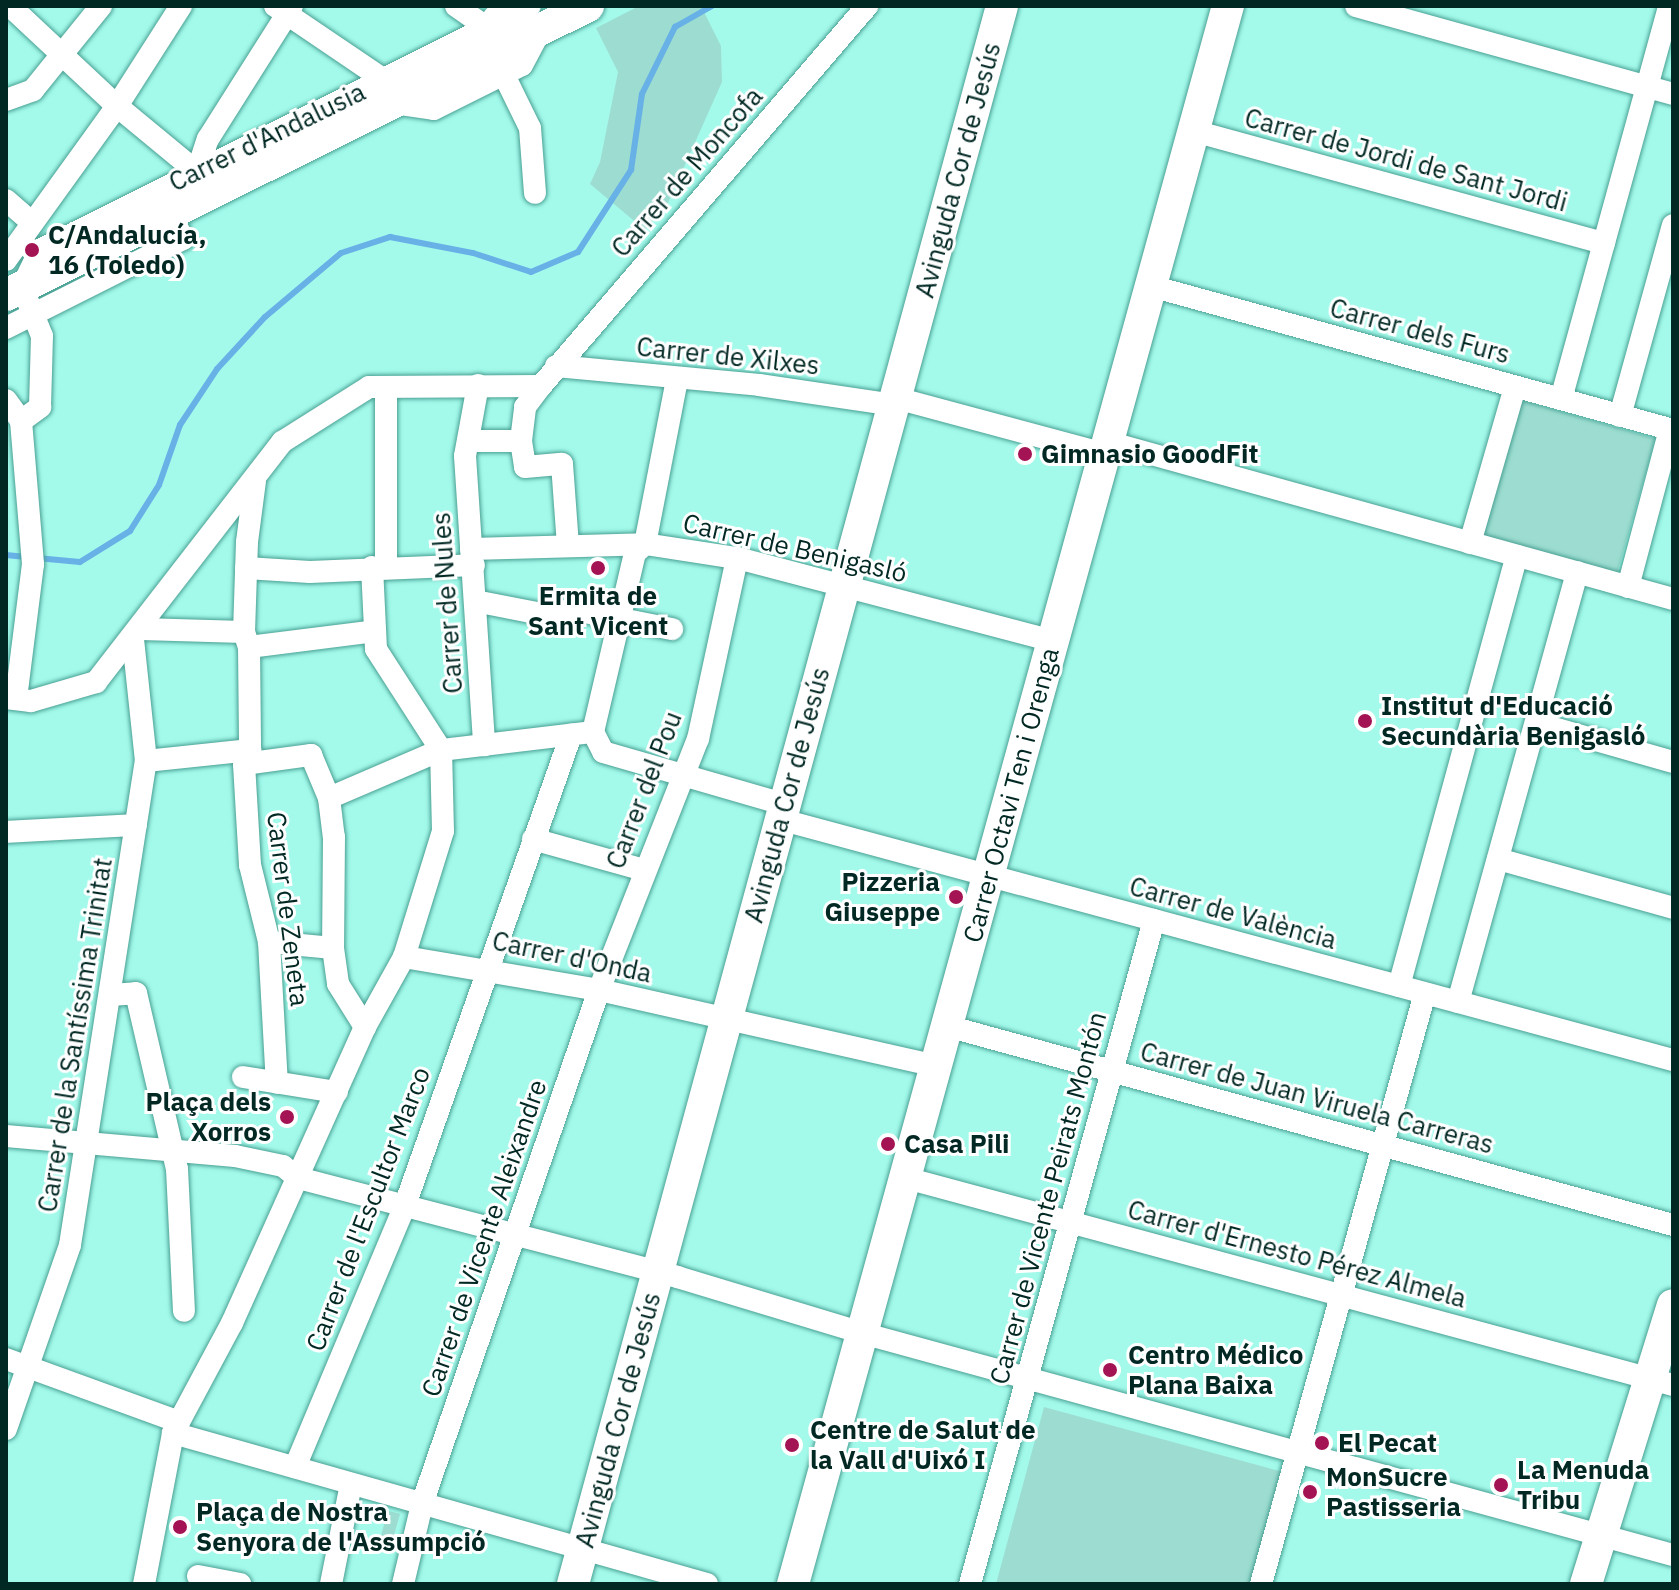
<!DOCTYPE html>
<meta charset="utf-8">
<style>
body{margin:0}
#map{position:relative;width:1679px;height:1590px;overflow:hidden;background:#a3faeb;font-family:"IBM Plex Sans",sans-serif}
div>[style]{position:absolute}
.green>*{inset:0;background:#9dddd1;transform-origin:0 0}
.stream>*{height:6px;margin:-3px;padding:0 3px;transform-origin:3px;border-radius:3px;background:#67b1e7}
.roads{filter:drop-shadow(0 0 2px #49a093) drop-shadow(0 0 2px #49a093)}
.street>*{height:22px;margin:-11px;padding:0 11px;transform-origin:11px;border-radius:11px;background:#fff}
.secondary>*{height:32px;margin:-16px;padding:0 16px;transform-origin:16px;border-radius:16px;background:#fff}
.dots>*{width:22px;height:22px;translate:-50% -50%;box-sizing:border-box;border:4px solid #fff;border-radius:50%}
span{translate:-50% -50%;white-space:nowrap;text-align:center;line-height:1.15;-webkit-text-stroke:6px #fff;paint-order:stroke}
.street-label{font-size:26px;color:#012823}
.poi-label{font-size:26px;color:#012823;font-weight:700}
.left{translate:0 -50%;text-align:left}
.right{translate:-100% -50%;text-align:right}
.frame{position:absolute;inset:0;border:8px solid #012823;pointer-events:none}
</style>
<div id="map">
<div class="green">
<i style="clip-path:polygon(639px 6px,701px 6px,721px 46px,722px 82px,668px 203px,645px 230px,590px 184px,600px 162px,618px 72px,596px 28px)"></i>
<i style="left:1520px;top:400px;width:141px;height:141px;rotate:16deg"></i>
<i style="clip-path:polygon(1044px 1407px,1287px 1473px,1256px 1584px,996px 1584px)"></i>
<i style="clip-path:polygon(356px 1502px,400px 1514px,391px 1546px,379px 1543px,385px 1521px,354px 1512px)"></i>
</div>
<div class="stream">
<i style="left:6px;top:555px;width:20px;rotate:6deg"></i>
<i style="left:37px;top:558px;width:43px;rotate:5.3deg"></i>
<i style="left:80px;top:562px;width:59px;rotate:-31.8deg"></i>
<i style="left:130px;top:531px;width:54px;rotate:-57.8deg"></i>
<i style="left:159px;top:485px;width:64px;rotate:-70.7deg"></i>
<i style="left:180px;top:425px;width:67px;rotate:-56.5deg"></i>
<i style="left:217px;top:369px;width:71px;rotate:-47.3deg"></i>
<i style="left:265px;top:317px;width:99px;rotate:-40.1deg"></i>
<i style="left:341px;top:253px;width:52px;rotate:-18.1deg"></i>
<i style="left:390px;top:237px;width:85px;rotate:10.9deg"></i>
<i style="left:473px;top:253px;width:61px;rotate:18.1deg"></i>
<i style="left:531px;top:272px;width:51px;rotate:-23.1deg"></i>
<i style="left:578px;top:252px;width:98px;rotate:-57.1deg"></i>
<i style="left:631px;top:170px;width:77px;rotate:-81.8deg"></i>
<i style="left:642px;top:94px;width:75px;rotate:-63.8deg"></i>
<i style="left:675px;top:27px;width:43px;rotate:-29.6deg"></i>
</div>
<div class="roads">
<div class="street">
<i style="left:10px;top:6px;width:146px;rotate:43.1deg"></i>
<i style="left:117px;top:106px;width:104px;rotate:39.5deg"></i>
<i style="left:197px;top:172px;width:35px;rotate:-72deg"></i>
<i style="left:208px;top:139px;width:157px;rotate:-57.7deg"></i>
<i style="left:275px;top:6px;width:130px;rotate:34.1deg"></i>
<i style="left:456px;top:6px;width:38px;rotate:35deg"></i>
<i style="left:487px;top:28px;width:13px;rotate:-58deg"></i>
<i style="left:1356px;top:6px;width:329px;rotate:15.5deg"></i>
<i style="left:504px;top:75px;width:59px;rotate:63.9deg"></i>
<i style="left:530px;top:128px;width:65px;rotate:85.6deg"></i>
<i style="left:6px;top:100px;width:29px;rotate:-20deg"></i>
<i style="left:33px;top:90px;width:108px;rotate:-51deg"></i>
<i style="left:394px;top:103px;width:40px;rotate:8.5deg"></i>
<i style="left:434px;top:109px;width:98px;rotate:-26.6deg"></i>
<i style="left:522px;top:65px;width:40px;rotate:-62deg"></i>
<i style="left:1194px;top:131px;width:425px;rotate:15.3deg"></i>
<i style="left:6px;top:200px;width:35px;rotate:41deg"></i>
<i style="left:6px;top:260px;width:190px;rotate:-54.2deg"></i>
<i style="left:117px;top:106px;width:119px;rotate:-57.4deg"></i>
<i style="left:1151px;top:286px;width:541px;rotate:15.42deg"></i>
<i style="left:6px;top:328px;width:198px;rotate:-26.7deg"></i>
<i style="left:183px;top:239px;width:29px;rotate:-117deg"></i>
<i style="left:556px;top:366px;width:204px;rotate:5.3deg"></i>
<i style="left:759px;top:385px;width:136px;rotate:8.4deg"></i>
<i style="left:478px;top:385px;width:72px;rotate:100.4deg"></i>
<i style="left:465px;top:456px;width:290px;rotate:86.2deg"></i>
<i style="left:386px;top:387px;width:180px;rotate:90deg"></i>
<i style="left:896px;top:398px;width:216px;rotate:15deg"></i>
<i style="left:1561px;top:399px;width:408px;rotate:-74.6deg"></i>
<i style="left:6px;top:400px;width:26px;rotate:54deg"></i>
<i style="left:21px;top:421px;width:144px;rotate:85.2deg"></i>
<i style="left:33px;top:564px;width:135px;rotate:97.2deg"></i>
<i style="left:1620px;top:416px;width:198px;rotate:-74.5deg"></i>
<i style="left:21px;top:421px;width:24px;rotate:-36deg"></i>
<i style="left:40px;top:407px;width:71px;rotate:-88.4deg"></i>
<i style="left:42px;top:336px;width:53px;rotate:-112.2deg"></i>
<i style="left:22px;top:287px;width:41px;rotate:-64.1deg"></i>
<i style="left:40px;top:250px;width:547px;rotate:-26.47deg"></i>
<i style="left:468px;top:441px;width:53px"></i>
<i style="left:521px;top:441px;width:34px;rotate:-83deg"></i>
<i style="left:525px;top:407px;width:26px;rotate:-53deg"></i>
<i style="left:521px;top:441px;width:26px;rotate:81deg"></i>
<i style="left:525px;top:467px;width:37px;rotate:-5deg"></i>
<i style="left:562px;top:464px;width:82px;rotate:85.8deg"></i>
<i style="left:1108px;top:442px;width:586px;rotate:15.53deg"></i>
<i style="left:255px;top:481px;width:62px;rotate:97.5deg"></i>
<i style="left:247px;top:542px;width:90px;rotate:91.9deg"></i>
<i style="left:244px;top:632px;width:16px;rotate:72deg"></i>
<i style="left:249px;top:647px;width:103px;rotate:89.4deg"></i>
<i style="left:250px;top:750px;width:15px;rotate:113deg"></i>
<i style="left:244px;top:764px;width:101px;rotate:86.6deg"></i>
<i style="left:250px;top:865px;width:79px;rotate:76.1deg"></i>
<i style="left:269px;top:942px;width:141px;rotate:86.8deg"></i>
<i style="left:1470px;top:543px;width:162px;rotate:-73.9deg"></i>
<i style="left:645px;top:544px;width:168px;rotate:-79deg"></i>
<i style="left:471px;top:549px;width:174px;rotate:-1.6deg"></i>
<i style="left:645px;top:544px;width:93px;rotate:8.7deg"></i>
<i style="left:737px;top:558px;width:328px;rotate:14.7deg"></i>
<i style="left:246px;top:568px;width:64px;rotate:3.6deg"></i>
<i style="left:310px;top:572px;width:164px;rotate:-2.4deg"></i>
<i style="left:1628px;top:587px;width:163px;rotate:-75.1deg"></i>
<i style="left:475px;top:601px;width:67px;rotate:11.1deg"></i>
<i style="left:541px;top:614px;width:34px;rotate:-7deg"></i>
<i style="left:575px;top:610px;width:99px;rotate:11.1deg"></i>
<i style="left:141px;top:629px;width:103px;rotate:1.7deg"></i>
<i style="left:249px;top:647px;width:127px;rotate:-7.2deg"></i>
<i style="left:6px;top:698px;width:25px;rotate:7deg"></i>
<i style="left:31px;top:701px;width:68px;rotate:-16.3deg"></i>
<i style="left:96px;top:682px;width:304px;rotate:-52.2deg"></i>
<i style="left:282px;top:442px;width:103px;rotate:-32.3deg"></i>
<i style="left:369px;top:387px;width:172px;rotate:-0.3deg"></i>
<i style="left:541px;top:386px;width:501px;rotate:-49.37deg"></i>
<i style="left:1536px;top:723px;width:142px;rotate:15.9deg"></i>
<i style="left:593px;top:732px;width:22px;rotate:63deg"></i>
<i style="left:603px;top:752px;width:187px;rotate:16.1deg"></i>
<i style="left:593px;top:732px;width:184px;rotate:-76.8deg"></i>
<i style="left:635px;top:553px;width:13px;rotate:-42deg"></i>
<i style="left:146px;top:761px;width:105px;rotate:-6deg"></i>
<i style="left:244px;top:764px;width:68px;rotate:-7.7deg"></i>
<i style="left:311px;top:755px;width:47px;rotate:67.3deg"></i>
<i style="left:329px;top:798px;width:39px;rotate:83deg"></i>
<i style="left:334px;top:837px;width:111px;rotate:90.5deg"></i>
<i style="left:333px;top:948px;width:36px;rotate:82deg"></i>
<i style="left:338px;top:984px;width:51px;rotate:57.9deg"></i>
<i style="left:329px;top:798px;width:122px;rotate:-23.2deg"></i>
<i style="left:441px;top:750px;width:153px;rotate:-6.8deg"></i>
<i style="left:779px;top:819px;width:926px;rotate:15.09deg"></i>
<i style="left:6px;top:832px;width:130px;rotate:-3.1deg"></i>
<i style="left:533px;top:839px;width:115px;rotate:15.6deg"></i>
<i style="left:1498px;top:859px;width:182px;rotate:15.6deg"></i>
<i style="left:269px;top:942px;width:64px;rotate:5.4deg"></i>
<i style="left:404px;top:957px;width:198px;rotate:9.6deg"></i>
<i style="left:599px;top:990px;width:345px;rotate:12.7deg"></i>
<i style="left:1399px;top:986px;width:446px;rotate:-74.7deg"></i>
<i style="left:110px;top:995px;width:26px;rotate:-4deg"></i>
<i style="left:136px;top:993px;width:181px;rotate:76.9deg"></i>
<i style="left:177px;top:1169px;width:142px;rotate:87.2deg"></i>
<i style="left:1458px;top:1002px;width:446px;rotate:-74.5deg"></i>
<i style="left:947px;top:1026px;width:753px;rotate:15.33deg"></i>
<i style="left:243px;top:1077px;width:95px;rotate:9.1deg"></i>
<i style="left:6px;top:1136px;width:230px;rotate:5deg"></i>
<i style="left:235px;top:1156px;width:49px;rotate:11.8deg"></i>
<i style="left:283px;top:1166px;width:19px;rotate:39deg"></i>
<i style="left:298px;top:1178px;width:392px;rotate:14.6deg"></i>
<i style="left:677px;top:1277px;width:193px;rotate:16.8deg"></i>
<i style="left:862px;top:1333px;width:841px;rotate:15.31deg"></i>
<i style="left:906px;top:1178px;width:794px;rotate:15.1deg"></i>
<i style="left:6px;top:1359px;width:184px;rotate:20deg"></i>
<i style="left:6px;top:1429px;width:195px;rotate:-70.8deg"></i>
<i style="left:70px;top:1245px;width:490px;rotate:-81.1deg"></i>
<i style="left:146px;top:761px;width:122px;rotate:-96.1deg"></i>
<i style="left:173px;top:1433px;width:555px;rotate:15.79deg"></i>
<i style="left:295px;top:1467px;width:281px;rotate:-67.2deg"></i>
<i style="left:404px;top:1208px;width:502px;rotate:-70.55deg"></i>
<i style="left:198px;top:1576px;width:43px;rotate:10.8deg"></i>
<i style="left:144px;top:1584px;width:154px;rotate:-79.1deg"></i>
<i style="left:173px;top:1433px;width:125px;rotate:-61.8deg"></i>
<i style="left:232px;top:1323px;width:325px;rotate:-65.8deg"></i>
<i style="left:365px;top:1027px;width:80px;rotate:-60.9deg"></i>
<i style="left:404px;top:957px;width:132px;rotate:-72.8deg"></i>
<i style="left:443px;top:831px;width:81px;rotate:-91.4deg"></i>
<i style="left:441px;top:750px;width:120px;rotate:-122.8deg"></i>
<i style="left:376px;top:649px;width:82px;rotate:-92.8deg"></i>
<i style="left:331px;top:1584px;width:102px;rotate:-78.7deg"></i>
<i style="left:403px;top:1584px;width:82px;rotate:-76.6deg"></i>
<i style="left:422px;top:1504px;width:544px;rotate:-71deg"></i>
<i style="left:599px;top:990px;width:270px;rotate:-68.5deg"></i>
<i style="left:698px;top:739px;width:185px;rotate:-77.8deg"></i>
<i style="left:970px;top:1584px;width:689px;rotate:-74.51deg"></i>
<i style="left:1261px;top:1584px;width:613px;rotate:-74.49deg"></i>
</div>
<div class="secondary">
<i style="left:6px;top:295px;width:650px;rotate:-26.41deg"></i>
<i style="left:573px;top:1584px;width:1635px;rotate:-74.79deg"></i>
<i style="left:793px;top:1584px;width:1637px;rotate:-74.59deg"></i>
<i style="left:1586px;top:1584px;width:292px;rotate:-72.7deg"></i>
</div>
</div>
<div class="dots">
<i style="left:32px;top:250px;background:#a41353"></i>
<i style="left:1025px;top:454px;background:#a41353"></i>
<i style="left:598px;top:568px;background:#a41353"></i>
<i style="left:1365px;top:721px;background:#a41353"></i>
<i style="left:956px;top:897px;background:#a41353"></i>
<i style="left:287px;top:1117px;background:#a41353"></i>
<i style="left:888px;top:1144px;background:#a41353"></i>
<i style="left:1110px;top:1370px;background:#a41353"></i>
<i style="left:1322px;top:1443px;background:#a41353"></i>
<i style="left:792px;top:1445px;background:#a41353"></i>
<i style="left:1501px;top:1485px;background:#a41353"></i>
<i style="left:1310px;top:1492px;background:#a41353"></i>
<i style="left:180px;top:1527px;background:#a41353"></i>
</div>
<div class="street-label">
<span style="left:267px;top:137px;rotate:-26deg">Carrer d'Andalusia</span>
<span style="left:1406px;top:160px;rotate:15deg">Carrer de Jordi de Sant Jordi</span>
<span style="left:958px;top:170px;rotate:-75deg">Avinguda Cor de Jesús</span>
<span style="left:687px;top:172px;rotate:-49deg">Carrer de Moncofa</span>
<span style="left:1420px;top:331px;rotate:15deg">Carrer dels Furs</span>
<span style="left:728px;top:356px;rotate:6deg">Carrer de Xilxes</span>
<span style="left:795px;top:548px;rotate:13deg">Carrer de Benigasló</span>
<span style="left:447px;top:603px;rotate:-94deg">Carrer de Nules</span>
<span style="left:644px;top:790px;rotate:-69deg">Carrer del Pou</span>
<span style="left:787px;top:795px;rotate:-75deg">Avinguda Cor de Jesús</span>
<span style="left:1011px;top:795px;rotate:-75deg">Carrer Octavi Ten i Orenga</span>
<span style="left:288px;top:909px;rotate:83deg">Carrer de Zeneta</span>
<span style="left:1233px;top:913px;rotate:15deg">Carrer de València</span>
<span style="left:572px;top:957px;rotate:12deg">Carrer d'Onda</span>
<span style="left:75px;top:1035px;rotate:-81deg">Carrer de la Santíssima Trinitat</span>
<span style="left:1317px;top:1098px;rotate:15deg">Carrer de Juan Viruela Carreras</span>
<span style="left:1048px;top:1198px;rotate:-75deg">Carrer de Vicente Peirats Montón</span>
<span style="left:368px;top:1209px;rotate:-69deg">Carrer de l'Escultor Marco</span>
<span style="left:484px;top:1238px;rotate:-71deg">Carrer de Vicente Aleixandre</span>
<span style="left:1297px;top:1254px;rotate:15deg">Carrer d'Ernesto Pérez Almela</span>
<span style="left:618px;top:1420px;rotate:-75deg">Avinguda Cor de Jesús</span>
</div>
<div class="poi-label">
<span class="left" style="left:48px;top:250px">C/Andalucía,<br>16 (Toledo)</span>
<span class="left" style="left:1041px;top:454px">Gimnasio GoodFit</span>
<span style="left:598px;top:611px">Ermita de<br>Sant Vicent</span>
<span class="left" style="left:1381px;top:721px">Institut d'Educació<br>Secundària Benigasló</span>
<span class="right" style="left:940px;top:897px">Pizzeria<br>Giuseppe</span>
<span class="right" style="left:271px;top:1117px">Plaça dels<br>Xorros</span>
<span class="left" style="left:904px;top:1144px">Casa Pili</span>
<span class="left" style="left:1128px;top:1370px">Centro Médico<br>Plana Baixa</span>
<span class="left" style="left:810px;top:1445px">Centre de Salut de<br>la Vall d'Uixó I</span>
<span class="left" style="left:1338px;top:1443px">El Pecat</span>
<span class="left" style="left:1517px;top:1485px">La Menuda<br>Tribu</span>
<span class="left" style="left:1326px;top:1492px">MonSucre<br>Pastisseria</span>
<span class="left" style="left:196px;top:1527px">Plaça de Nostra<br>Senyora de l'Assumpció</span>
</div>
<div class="frame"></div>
</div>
